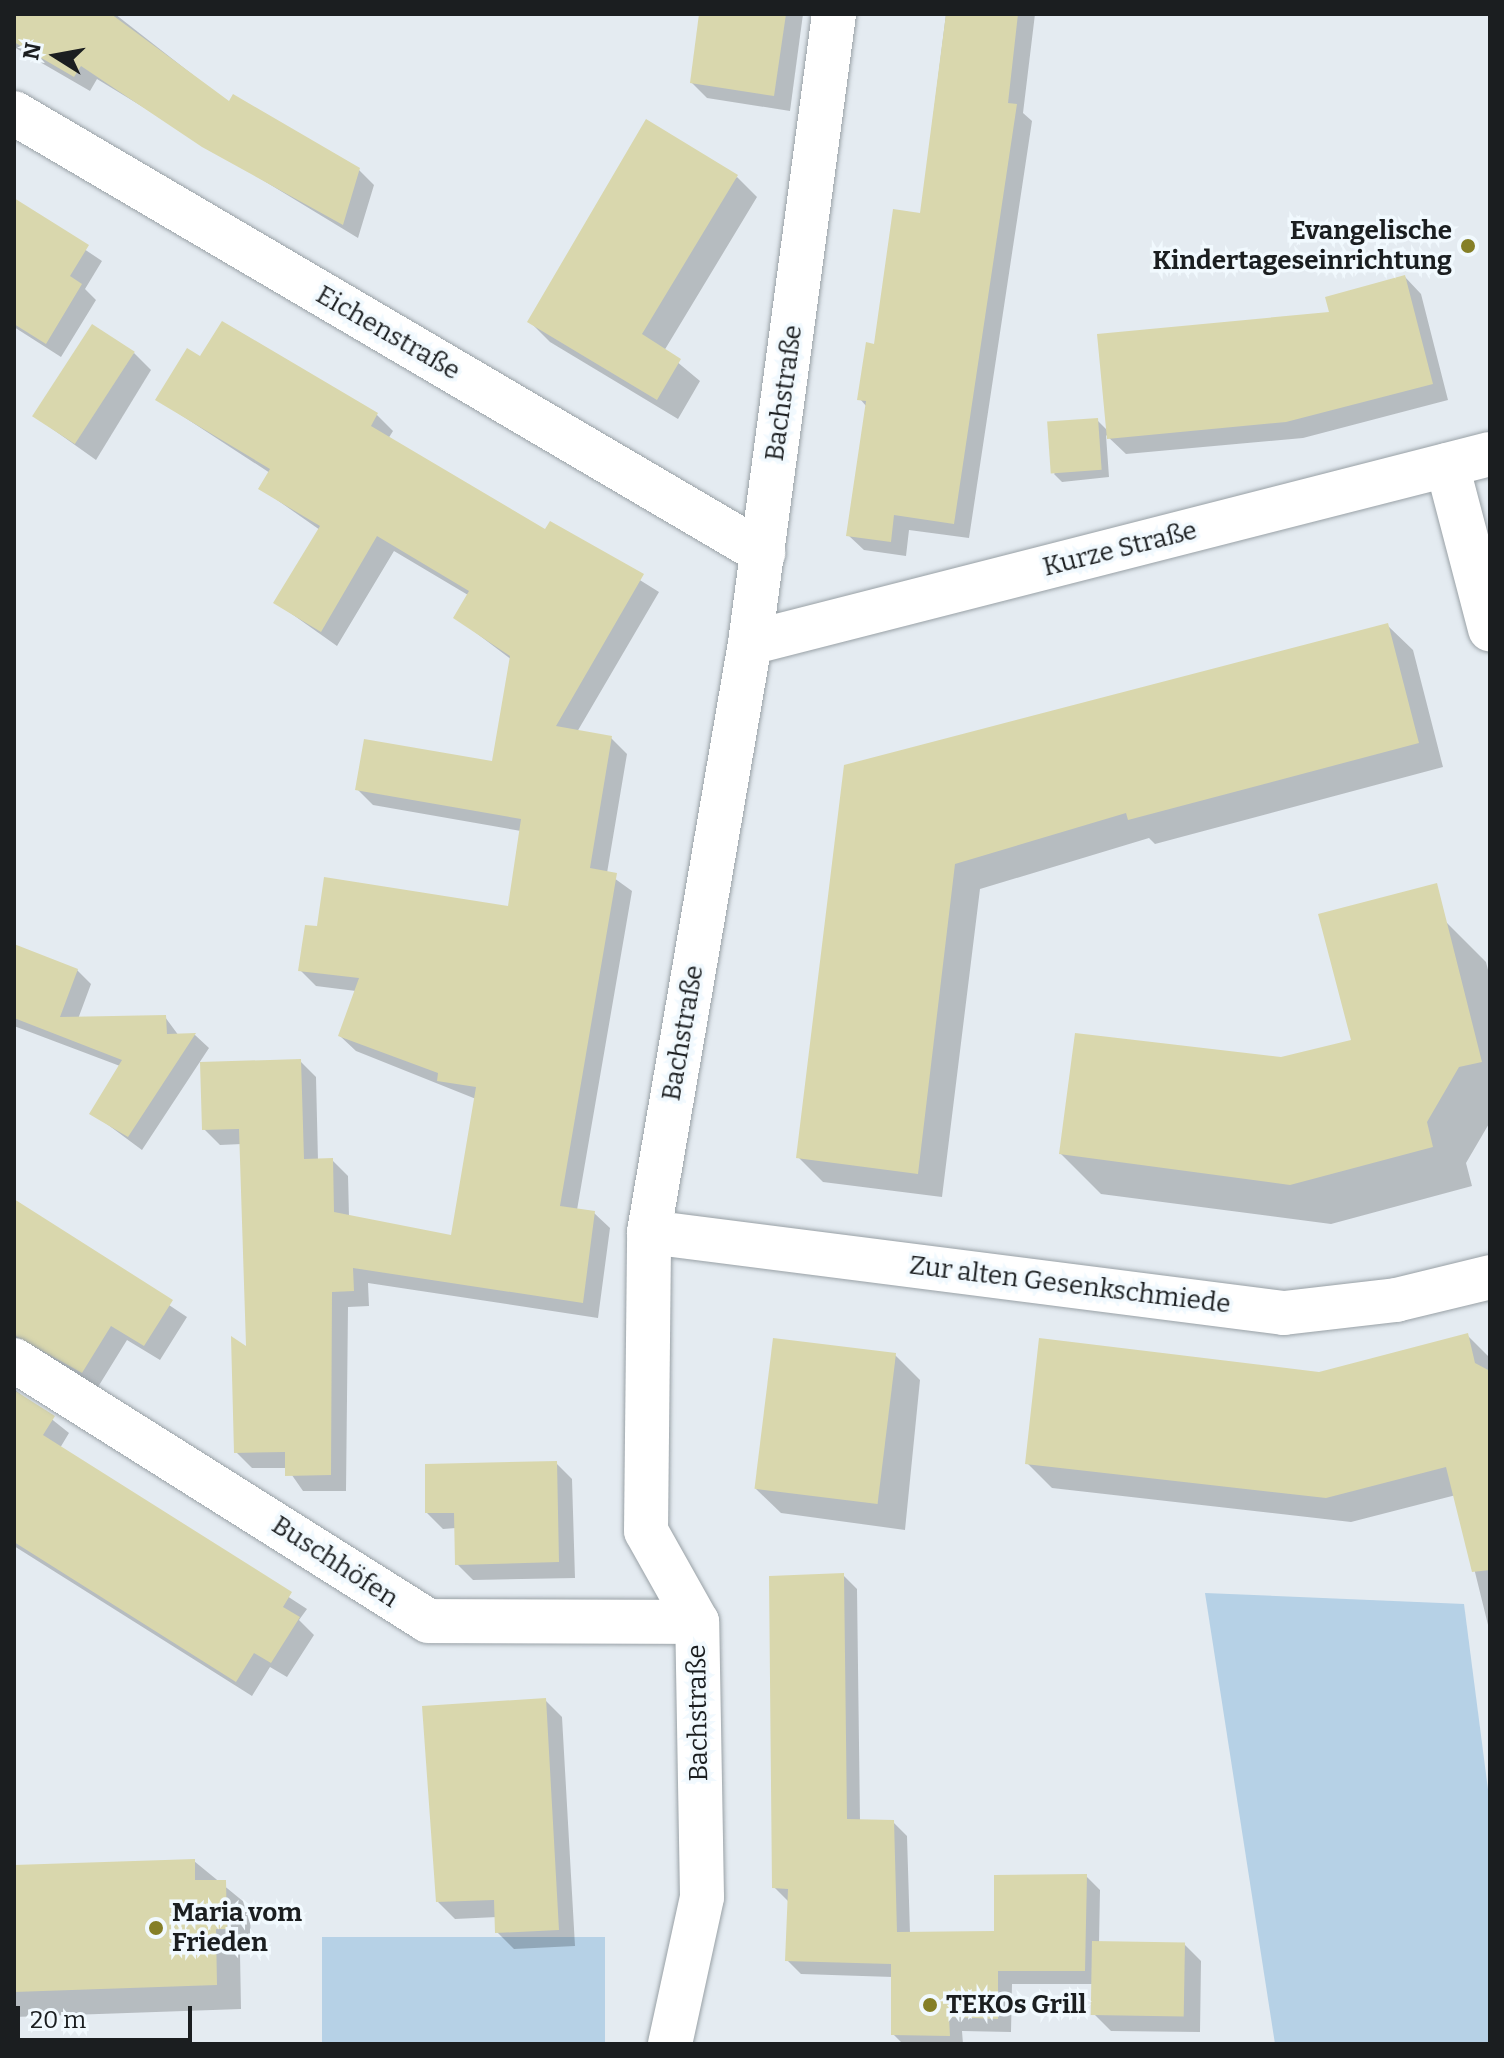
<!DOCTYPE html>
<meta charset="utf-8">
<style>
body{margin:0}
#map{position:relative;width:1504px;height:2058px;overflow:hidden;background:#e4ebf1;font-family:Bitter,serif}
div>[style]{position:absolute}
.green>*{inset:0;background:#b6d1e6;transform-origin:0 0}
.shadow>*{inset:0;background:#0003}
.building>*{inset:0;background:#d9d7ad;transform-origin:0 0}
.roads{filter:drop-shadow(0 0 2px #99a1a6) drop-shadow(0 0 2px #99a1a6)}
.minor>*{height:44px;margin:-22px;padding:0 22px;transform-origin:22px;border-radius:22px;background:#fff}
.dots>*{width:22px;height:22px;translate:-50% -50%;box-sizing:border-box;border:4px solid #f1f9fe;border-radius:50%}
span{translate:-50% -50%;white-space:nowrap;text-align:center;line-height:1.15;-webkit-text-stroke:7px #f1f9fe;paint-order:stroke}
.poi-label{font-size:26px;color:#1b1e20;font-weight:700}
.right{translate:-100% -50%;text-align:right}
.left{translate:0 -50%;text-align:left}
.street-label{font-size:26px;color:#1b1e20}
.frame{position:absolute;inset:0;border:16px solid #1b1e20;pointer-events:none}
.north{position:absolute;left:16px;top:16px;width:80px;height:80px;-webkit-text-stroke:6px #f1f9fe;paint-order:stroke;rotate:281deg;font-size:22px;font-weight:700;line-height:32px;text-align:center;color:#1b1e20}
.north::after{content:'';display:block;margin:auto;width:28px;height:36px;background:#1b1e20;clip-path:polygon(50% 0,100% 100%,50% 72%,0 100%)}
.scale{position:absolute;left:16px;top:2006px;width:176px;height:36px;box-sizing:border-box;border:4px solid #1b1e20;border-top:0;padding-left:10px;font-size:24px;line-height:28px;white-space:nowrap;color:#1b1e20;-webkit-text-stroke:6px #f1f9fe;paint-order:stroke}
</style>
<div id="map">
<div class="green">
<i style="clip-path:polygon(1205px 1593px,1464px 1604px,1490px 1805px,1490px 2044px,1275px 2044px)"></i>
<i style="left:322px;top:1937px;width:283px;height:107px"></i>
</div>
<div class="shadow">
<i style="clip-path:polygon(14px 14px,115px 14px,230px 104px,359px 170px,374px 185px,358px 238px,97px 79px,90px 91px,14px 47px)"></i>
<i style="clip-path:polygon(701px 14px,803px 14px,790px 111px,707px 98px,692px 83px)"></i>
<i style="clip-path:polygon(946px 14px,1035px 14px,1023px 113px,1032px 121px,969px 538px,909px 530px,906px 556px,864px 550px,848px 535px,867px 407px,860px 399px,921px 215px)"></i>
<i style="clip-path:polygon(737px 177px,757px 197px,664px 351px,700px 381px,678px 419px,550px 342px,530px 322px)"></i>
<i style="clip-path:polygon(14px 202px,102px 261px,85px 289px,96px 300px,61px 357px,14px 327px)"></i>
<i style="clip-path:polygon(1405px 277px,1421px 294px,1448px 400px,1303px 438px,1126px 454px,1106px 435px,1109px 477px,1062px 482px,1054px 474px,1097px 420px,1108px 431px)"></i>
<i style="clip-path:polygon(223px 324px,377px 415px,393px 431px,388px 439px,546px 532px,550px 524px,659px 592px,577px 732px,611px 738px,627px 754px,607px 873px,632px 891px,577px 1210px,594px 1213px,610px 1228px,598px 1318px,368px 1283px,369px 1306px,348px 1307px,346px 1491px,303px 1491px,287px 1468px,252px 1468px,236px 1452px,248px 1349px,242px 1144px,220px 1145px,204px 1129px,300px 1061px,316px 1077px,318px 1161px,332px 1160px,348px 1176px,349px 1217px,453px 1237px,476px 1099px,356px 1051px,340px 1036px,356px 991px,316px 986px,300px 970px,510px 909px,521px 831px,373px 805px,357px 789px,494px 764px,512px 660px,455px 617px,468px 595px,394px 551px,337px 646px,275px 602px,320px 530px,260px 488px,270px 473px,158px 400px,201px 359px)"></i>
<i style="clip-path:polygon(134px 353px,151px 370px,96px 460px,37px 418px)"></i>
<i style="clip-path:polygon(1388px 626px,1413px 650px,1443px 767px,1155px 844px,1149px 838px,980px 889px,942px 1197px,823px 1182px,798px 1157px,845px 767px)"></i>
<i style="clip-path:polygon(1446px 922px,1486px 962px,1490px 978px,1490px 1122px,1466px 1163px,1472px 1186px,1331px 1224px,1101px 1194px,1061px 1154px,1281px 1059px,1354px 1042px)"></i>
<i style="clip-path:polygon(14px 946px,77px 970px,91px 984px,78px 1019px,165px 1017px,179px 1036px,195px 1035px,209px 1048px,142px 1150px,92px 1113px,120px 1066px,14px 1026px)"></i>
<i style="clip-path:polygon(14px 1202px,187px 1317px,160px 1360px,127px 1340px,98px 1387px,14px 1359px)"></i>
<i style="clip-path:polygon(1467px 1335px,1490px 1358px,1490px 1633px,1456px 1495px,1351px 1522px,1052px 1488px,1027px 1463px)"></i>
<i style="clip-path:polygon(895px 1355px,920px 1380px,905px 1530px,781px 1513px,756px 1489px)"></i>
<i style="clip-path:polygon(14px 1389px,69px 1433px,60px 1448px,307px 1609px,299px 1620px,314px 1635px,287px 1677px,270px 1667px,252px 1696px,14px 1546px)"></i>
<i style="clip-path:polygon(556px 1463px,572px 1479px,575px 1578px,473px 1580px,457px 1564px,456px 1528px,443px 1529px,427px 1513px)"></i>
<i style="clip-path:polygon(843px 1575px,857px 1589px,860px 1821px,893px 1822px,907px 1836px,910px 1934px,996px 1933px,1086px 1876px,1100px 1890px,1099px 1943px,1184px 1944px,1201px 1961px,1200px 2032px,1111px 2031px,1094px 2014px,1094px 1984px,1012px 1984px,1011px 2032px,962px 2031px,963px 2044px,903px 2044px,893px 2034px,893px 1977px,801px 1974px,787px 1960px,789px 1902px,774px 1887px)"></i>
<i style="clip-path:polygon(545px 1700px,562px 1717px,575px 1946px,514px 1949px,497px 1932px,497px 1917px,455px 1919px,438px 1902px)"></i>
<i style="clip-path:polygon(194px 1861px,250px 1907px,251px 1953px,240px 1953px,241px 2009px,14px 2017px,14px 1867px)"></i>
</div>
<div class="building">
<i style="clip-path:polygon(14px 14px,111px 14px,229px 101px,233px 94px,360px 168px,343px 225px,202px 147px,81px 66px,74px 77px,14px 42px)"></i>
<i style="clip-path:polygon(699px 14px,786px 14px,774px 96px,690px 83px)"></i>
<i style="clip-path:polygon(946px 14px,1018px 14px,1008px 103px,1017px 104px,954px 524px,894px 515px,891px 542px,846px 536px,866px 401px,857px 400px,866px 342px,874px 344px,893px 209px,920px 213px)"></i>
<i style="clip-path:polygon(646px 119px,738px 175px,642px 334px,681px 359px,657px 400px,527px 322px)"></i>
<i style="clip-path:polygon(14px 198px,89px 245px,70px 276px,82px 284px,46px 344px,14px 324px)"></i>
<i style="clip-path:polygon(1405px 275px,1433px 384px,1286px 422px,1107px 439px,1097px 334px,1329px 312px,1325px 297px)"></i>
<i style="clip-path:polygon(222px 321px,378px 413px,371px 426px,545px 529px,550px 521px,644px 574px,556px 726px,612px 736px,590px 868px,617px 873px,560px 1206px,595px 1211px,583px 1303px,353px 1268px,354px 1291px,332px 1292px,331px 1475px,285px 1476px,285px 1452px,234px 1453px,231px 1336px,246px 1346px,239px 1129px,202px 1130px,200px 1062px,301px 1059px,304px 1159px,333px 1158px,334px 1212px,451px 1235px,476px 1087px,437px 1081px,438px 1073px,338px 1036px,359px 978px,298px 971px,305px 925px,317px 926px,324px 877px,508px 906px,521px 819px,355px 790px,364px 739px,492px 761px,510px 656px,453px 618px,469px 591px,377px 536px,321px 632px,273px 603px,320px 526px,258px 489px,270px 469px,155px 400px,187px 348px,200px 356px)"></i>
<i style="left:92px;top:324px;width:51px;height:110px;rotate:33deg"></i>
<i style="left:1098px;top:418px;width:52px;height:51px;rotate:86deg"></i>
<i style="clip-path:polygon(1388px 623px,1419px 743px,1128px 820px,1126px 813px,955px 864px,918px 1174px,796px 1158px,844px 765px)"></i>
<i style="clip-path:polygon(1437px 883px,1482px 1062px,1459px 1067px,1427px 1122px,1433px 1147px,1290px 1185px,1059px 1154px,1075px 1033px,1281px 1057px,1351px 1040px,1318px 914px)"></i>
<i style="clip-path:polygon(14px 944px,78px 969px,60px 1017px,166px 1015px,167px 1034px,196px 1033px,128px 1137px,89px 1114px,122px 1060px,14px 1018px)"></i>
<i style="clip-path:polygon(14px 1199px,173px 1300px,144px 1346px,111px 1326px,82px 1373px,14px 1335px)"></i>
<i style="clip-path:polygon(1468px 1333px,1475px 1363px,1490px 1371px,1490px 1570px,1472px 1572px,1446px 1467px,1326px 1498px,1025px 1464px,1039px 1338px,1319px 1372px)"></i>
<i style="left:773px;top:1338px;width:124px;height:152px;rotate:7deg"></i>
<i style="clip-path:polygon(14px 1390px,55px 1416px,43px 1435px,292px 1592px,283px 1607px,300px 1617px,271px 1663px,254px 1653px,236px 1682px,14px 1542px)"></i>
<i style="clip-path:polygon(557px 1461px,559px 1562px,455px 1565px,454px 1513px,425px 1513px,425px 1464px)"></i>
<i style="clip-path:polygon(844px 1573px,847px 1819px,894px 1820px,897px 1932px,994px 1931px,994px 1875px,1087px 1874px,1085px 1971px,998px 1971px,998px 2019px,949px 2017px,950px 2036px,891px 2035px,891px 1964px,785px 1961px,788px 1889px,772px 1888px,769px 1576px)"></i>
<i style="clip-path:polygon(546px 1698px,559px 1930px,495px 1933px,494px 1900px,436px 1902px,422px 1706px)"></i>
<i style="clip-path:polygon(195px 1859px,195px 1880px,226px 1880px,227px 1929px,216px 1929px,217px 1985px,14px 1992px,14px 1865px)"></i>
<i style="left:1092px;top:1941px;width:93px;height:74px;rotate:1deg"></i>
</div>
<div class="roads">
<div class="minor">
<i style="left:14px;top:113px;width:869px;rotate:30.43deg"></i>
<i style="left:1447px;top:465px;width:170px;rotate:75.3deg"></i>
<i style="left:750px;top:643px;width:764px;rotate:-14.33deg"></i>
<i style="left:649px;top:1232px;width:640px;rotate:7.27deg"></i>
<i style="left:1284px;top:1313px;width:113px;rotate:-6.6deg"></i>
<i style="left:1396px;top:1300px;width:97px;rotate:-13.7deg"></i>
<i style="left:14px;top:1360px;width:489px;rotate:32.2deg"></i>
<i style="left:428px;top:1621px;width:269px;rotate:0.2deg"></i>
<i style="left:670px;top:2044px;width:150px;rotate:-77.7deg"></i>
<i style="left:702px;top:1897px;width:275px;rotate:-91deg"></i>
<i style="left:697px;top:1622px;width:104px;rotate:-119.3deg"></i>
<i style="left:646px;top:1531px;width:299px;rotate:-89.4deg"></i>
<i style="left:649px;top:1232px;width:598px;rotate:-80.27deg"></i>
<i style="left:750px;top:643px;width:635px;rotate:-82.39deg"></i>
</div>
</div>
<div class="dots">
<i style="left:1468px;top:246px;background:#857f27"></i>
<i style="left:156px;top:1928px;background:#857f27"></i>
<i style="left:930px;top:2005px;background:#857f27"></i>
</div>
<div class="poi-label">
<span class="right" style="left:1452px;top:246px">Evangelische<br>Kindertageseinrichtung</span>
<span class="left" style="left:172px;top:1928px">Maria vom<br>Frieden</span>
<span class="left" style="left:946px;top:2005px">TEKOs Grill</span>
</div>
<div class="street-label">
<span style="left:388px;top:333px;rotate:30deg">Eichenstraße</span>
<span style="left:784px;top:393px;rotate:-82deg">Bachstraße</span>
<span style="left:1120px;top:549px;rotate:-14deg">Kurze Straße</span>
<span style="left:683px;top:1033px;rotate:-80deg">Bachstraße</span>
<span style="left:1070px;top:1285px;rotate:7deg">Zur alten Gesenkschmiede</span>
<span style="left:335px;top:1562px;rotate:33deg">Buschhöfen</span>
<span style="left:698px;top:1713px;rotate:-91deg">Bachstraße</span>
</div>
<div class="frame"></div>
<div class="north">N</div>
<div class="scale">20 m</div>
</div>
